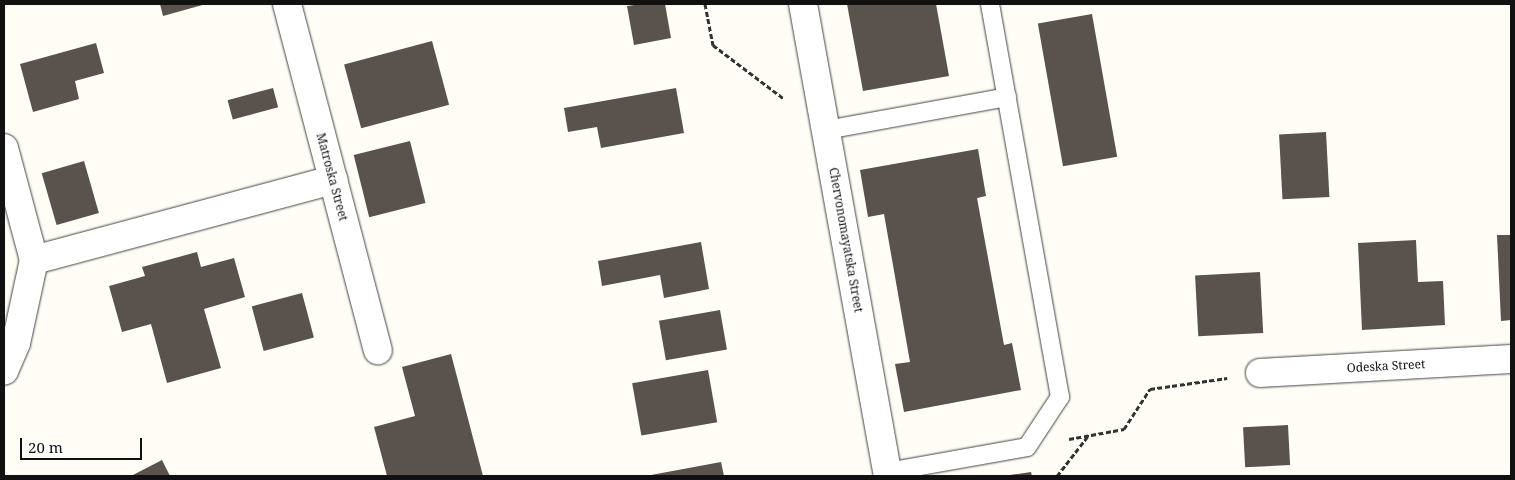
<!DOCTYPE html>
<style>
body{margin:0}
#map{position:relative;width:1515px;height:480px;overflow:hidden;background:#fffdf5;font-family:"Noto Serif",serif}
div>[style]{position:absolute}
.building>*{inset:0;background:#5a524d;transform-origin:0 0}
.path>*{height:3px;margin-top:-1.5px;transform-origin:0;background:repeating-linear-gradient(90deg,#333 0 5px,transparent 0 7.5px)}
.roads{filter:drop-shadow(0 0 1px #444) drop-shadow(0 0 1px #444)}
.lane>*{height:18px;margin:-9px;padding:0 9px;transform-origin:9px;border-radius:9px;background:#fff}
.street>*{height:28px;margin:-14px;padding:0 14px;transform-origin:14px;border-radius:14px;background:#fff}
span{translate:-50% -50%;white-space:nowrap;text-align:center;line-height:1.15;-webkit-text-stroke:5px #fff;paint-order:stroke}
.street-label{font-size:12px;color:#111}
.frame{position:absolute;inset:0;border:5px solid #111;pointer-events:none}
.scale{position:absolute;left:20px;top:438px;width:122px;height:22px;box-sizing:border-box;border:2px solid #111;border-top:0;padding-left:6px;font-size:15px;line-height:18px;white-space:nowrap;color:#111;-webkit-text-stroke:4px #fff;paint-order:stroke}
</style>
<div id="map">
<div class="building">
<i style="clip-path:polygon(160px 4px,206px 4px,163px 16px)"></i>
<i style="clip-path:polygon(642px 4px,665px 4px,671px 38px,634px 45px,627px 6px)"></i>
<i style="clip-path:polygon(847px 4px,936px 4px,949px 76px,863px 91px)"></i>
<i style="left:1092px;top:14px;width:145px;height:55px;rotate:80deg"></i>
<i style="left:432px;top:41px;width:66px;height:91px;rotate:75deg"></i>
<i style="clip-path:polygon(96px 43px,104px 73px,75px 81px,79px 99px,33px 112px,20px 64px)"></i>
<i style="left:273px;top:88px;width:20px;height:47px;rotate:75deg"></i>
<i style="clip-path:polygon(676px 88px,684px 133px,601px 148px,597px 127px,568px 132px,564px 108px)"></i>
<i style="left:1326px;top:132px;width:65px;height:47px;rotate:87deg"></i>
<i style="left:410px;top:141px;width:64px;height:58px;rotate:76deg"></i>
<i style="clip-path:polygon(978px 149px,986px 196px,977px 198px,1004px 345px,1012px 343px,1021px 390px,904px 412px,895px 364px,910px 362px,884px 214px,868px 217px,860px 170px)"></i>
<i style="left:84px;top:161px;width:54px;height:44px;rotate:74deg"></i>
<i style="clip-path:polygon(1497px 235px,1511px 235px,1511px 320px,1501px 321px)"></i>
<i style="clip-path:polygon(1416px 240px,1418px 282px,1443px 281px,1445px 325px,1362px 330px,1358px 243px)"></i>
<i style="clip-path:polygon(701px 242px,709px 289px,664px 298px,660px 275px,602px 286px,598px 261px)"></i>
<i style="clip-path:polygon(197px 252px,201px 267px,234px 258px,245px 297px,204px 309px,221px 368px,167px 383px,151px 324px,122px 332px,109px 286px,145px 276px,142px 267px)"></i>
<i style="left:1260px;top:272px;width:61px;height:65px;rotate:87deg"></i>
<i style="left:302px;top:293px;width:46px;height:52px;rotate:75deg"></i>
<i style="left:720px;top:310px;width:40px;height:62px;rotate:80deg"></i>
<i style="clip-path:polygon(451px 354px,483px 476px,387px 476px,374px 427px,415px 416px,402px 367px)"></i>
<i style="left:708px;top:370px;width:53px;height:77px;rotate:80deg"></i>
<i style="left:1288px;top:425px;width:40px;height:45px;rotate:87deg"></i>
<i style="clip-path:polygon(162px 460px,170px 476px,131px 476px)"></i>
<i style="clip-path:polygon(721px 462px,724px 476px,651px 476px,651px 475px)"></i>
<i style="clip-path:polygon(1031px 472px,1032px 476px,1011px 476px,1010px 475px)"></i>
</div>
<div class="path">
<i style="left:705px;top:4px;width:42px;rotate:79deg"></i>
<i style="left:713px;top:45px;width:88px;rotate:37.1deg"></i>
<i style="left:1069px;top:439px;width:56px;rotate:-10.3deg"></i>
<i style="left:1124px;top:429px;width:48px;rotate:-57deg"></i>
<i style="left:1150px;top:389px;width:78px;rotate:-8.1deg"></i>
<i style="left:1057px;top:476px;width:51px;rotate:-52.2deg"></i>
</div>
<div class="roads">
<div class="lane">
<i style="left:826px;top:130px;width:184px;rotate:-10.3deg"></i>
<i style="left:887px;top:472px;width:142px;rotate:-10.1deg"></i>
<i style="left:1027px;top:447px;width:60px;rotate:-56.6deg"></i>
<i style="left:1060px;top:397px;width:399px;rotate:-100.1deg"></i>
</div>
<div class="street">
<i style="left:287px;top:4px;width:358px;rotate:75.3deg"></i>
<i style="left:803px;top:4px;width:480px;rotate:79.8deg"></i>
<i style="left:4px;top:148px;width:116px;rotate:75deg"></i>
<i style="left:34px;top:260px;width:85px;rotate:102.2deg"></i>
<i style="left:16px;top:343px;width:30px;rotate:113deg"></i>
<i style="left:34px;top:260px;width:310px;rotate:-15deg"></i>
<i style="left:1260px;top:373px;width:251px;rotate:-3.2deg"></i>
</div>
</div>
<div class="street-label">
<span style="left:332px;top:177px;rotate:75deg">Matroska Street</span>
<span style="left:846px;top:240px;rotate:80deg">Chervonomayatska Street</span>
<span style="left:1386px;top:366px;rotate:-3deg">Odeska Street</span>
</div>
<div class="frame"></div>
<div class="scale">20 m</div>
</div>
